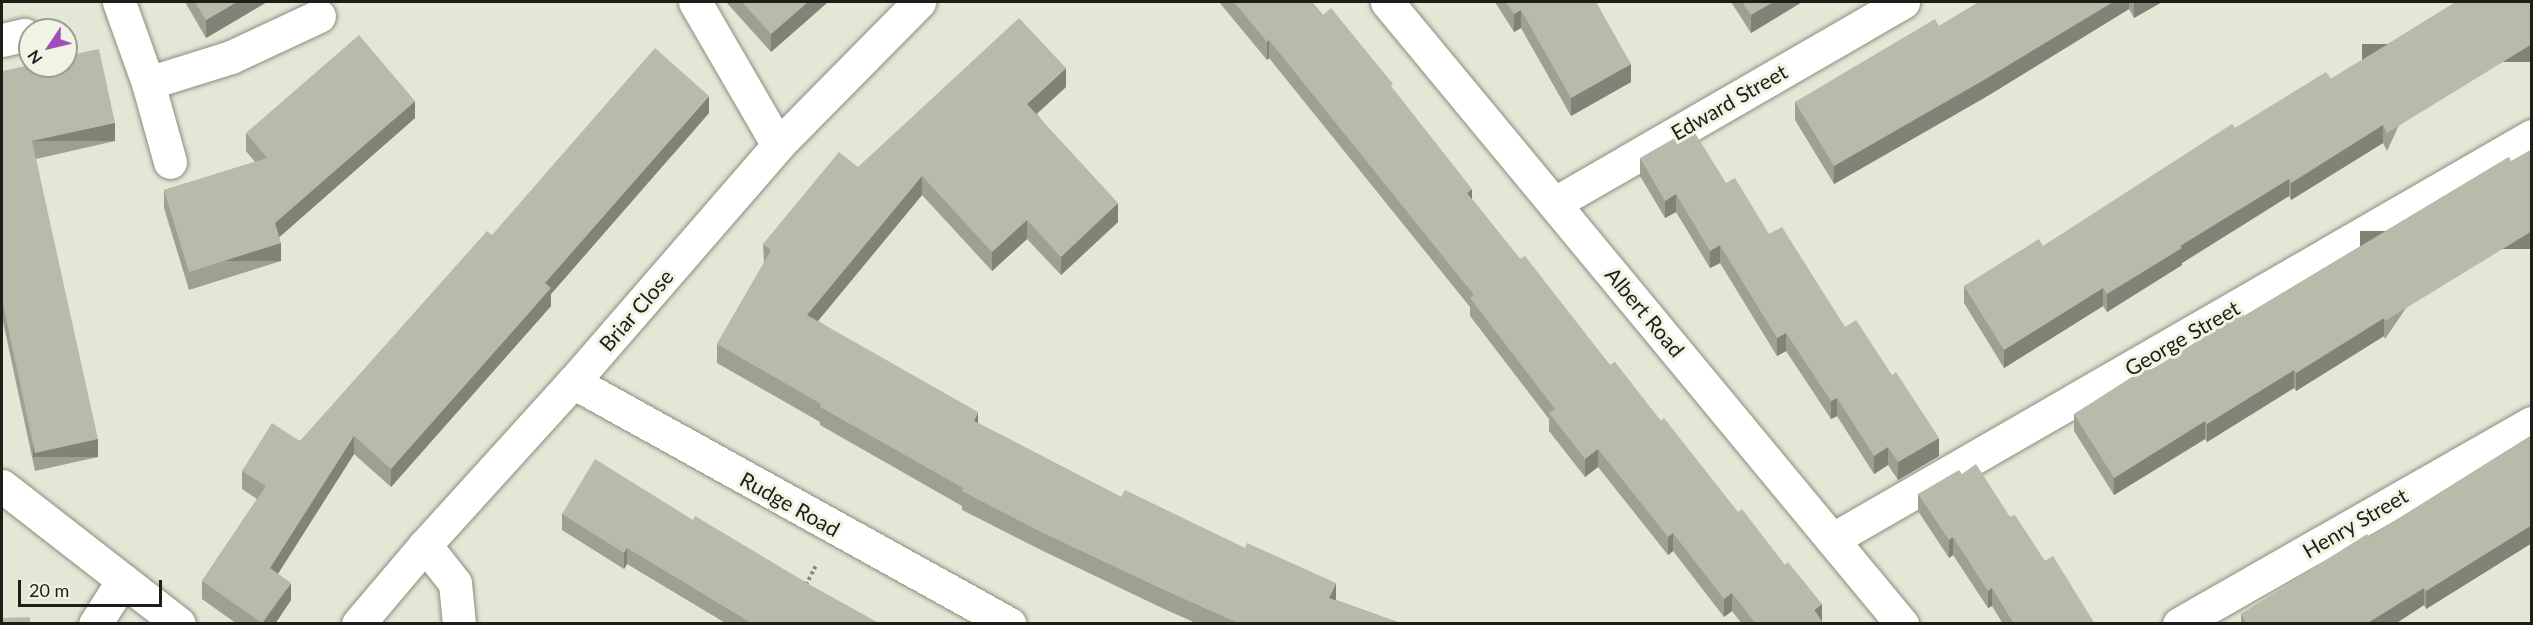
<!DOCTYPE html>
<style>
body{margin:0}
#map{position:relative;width:2533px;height:625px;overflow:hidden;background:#e3e7d5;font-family:Lato,sans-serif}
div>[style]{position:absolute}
.path>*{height:4px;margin-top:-2px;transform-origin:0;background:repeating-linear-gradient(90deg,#8a8d80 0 3px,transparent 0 6px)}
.roads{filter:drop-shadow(0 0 2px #8a8e7d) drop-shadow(0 0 2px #8a8e7d)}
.minor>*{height:33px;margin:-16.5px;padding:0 16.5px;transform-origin:16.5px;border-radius:16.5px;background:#fff}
.wall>*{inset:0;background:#9da191}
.shaded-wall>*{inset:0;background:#808376;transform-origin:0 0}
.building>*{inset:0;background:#b7bba9}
span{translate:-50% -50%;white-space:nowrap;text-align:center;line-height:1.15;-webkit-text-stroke:6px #f0f4e2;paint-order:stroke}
.street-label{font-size:21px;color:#1c1e17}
.frame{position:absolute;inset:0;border:3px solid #1c1e17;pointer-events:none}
.north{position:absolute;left:18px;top:18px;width:60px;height:60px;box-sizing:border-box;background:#f0f4e2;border:2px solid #9b9e91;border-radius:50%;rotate:235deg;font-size:16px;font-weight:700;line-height:24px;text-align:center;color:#1c1e17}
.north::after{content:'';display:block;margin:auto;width:21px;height:27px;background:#a14dbc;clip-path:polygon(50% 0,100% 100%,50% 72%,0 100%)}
.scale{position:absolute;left:18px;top:580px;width:144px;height:27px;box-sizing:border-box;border:3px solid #1c1e17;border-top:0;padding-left:8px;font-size:18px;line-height:21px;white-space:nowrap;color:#1c1e17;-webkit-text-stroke:4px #f0f4e2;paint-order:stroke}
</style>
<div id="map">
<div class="path">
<i style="left:806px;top:585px;width:22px;rotate:-63deg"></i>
</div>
<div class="roads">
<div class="minor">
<i style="left:119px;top:2px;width:86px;rotate:70.3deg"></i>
<i style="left:148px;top:83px;width:82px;rotate:74.4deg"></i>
<i style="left:695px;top:2px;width:165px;rotate:59.9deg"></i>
<i style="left:1387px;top:2px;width:808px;rotate:50.38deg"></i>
<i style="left:2px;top:40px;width:23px;rotate:-13deg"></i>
<i style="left:148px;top:83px;width:87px;rotate:-17.4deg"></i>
<i style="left:231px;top:57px;width:97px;rotate:-25deg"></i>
<i style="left:1555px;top:203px;width:402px;rotate:-30deg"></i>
<i style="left:573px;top:382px;width:499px;rotate:29deg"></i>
<i style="left:2px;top:486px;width:224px;rotate:37.9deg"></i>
<i style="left:1833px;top:539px;width:807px;rotate:-29.97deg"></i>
<i style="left:425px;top:545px;width:48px;rotate:51.7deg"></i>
<i style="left:455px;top:583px;width:41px;rotate:84.4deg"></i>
<i style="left:95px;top:624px;width:52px;rotate:-57.5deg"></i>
<i style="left:358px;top:624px;width:104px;rotate:-49.7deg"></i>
<i style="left:425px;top:545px;width:220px;rotate:-47.8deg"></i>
<i style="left:573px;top:382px;width:313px;rotate:-49.1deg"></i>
<i style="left:778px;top:145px;width:201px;rotate:-45.4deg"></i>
<i style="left:2179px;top:624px;width:406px;rotate:-29.7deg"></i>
</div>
</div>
<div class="wall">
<i style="clip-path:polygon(185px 2px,267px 2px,206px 38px)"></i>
<i style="clip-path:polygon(726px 2px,828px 2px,771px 52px)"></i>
<i style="clip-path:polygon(1219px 2px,1312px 2px,1323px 15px,1393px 90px,1472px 199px,1520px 259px,1610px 365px,1661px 421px,1824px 624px,1742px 624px,1732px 611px,1724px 617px,1673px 551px,1668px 555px,1598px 467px,1585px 477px,1549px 431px,1549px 419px,1470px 316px,1470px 307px,1269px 58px,1267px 60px)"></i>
<i style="clip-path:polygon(1495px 2px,1596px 2px,1631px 82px,1571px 116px,1521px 28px,1514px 32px)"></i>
<i style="clip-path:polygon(1731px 2px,1802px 2px,1751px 33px)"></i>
<i style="clip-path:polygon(1979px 2px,2162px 2px,2134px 18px,2129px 9px,1984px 98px,1834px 184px,1795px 120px,1795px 102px,1939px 26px)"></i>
<i style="clip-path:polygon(2456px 2px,2387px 151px,2383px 143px,2291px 200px,2289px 196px,2182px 263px,2182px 265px,2107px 312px,2103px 306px,2004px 368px,1964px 303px,1964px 286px,2043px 246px,2235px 128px,2331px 79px)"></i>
<i style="clip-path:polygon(2px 71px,115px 141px,36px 159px,98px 457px,35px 471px,2px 317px)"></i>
<i style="clip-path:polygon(1066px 87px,1037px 114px,1118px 222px,1061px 275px,1027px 239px,992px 271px,922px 195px,818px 321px,978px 423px,1121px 497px,1336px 600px,1403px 624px,1198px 624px,1162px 608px,1041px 550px,962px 510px,962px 506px,820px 425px,820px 422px,717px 363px,717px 344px,764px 263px,763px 244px,858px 167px)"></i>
<i style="clip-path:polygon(709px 113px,551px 294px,551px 306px,391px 487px,354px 454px,278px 574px,291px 600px,275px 624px,237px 624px,202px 599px,202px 581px,257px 499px,242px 489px,242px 471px,300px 441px,492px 235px)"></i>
<i style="clip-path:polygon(415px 118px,279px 237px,281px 261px,189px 290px,164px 208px,164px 190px,255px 162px,246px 151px,246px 133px)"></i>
<i style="clip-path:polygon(2509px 157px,2385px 339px,2384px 336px,2296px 391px,2294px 388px,2207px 442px,2205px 439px,2114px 495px,2074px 431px,2074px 414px,2244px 316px)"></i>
<i style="clip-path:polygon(1640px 158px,1726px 183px,1769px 234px,1845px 327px,1939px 456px,1898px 480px,1888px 465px,1874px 474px,1837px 416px,1831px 419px,1786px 351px,1777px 356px,1720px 263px,1710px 268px,1676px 212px,1665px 218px,1640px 176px)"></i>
<i style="clip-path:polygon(2532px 435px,2532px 543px,2426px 609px,2424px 605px,2395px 624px,2241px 624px,2241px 614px,2369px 537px)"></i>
<i style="clip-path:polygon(1962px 474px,2010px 517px,2095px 624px,2003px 624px,1992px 606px,1988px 608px,1953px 555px,1949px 558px,1918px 511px,1918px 494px)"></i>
<i style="clip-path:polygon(562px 514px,693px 520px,880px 624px,727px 624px,627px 564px,624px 569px,562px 530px)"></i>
</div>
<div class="shaded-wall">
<i style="clip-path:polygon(237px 2px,267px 2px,206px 38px,206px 20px)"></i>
<i style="clip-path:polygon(808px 2px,828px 2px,771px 52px,771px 34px)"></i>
<i style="clip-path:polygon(1773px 2px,1802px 2px,1751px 33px,1751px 15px)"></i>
<i style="clip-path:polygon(2113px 2px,2129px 2px,2129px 9px,1984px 98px,1834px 184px,1834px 166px)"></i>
<i style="clip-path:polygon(2134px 2px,2162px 2px,2134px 18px)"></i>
<i style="clip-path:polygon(1521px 10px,1521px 28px,1514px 32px,1514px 14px)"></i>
<i style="clip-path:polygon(1269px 40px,1269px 58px,1267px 60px,1267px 42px)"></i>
<i style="left:2532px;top:44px;width:18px;height:170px;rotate:90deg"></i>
<i style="clip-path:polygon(1631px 64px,1631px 82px,1571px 116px,1571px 98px)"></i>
<i style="clip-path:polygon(1066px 68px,1066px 87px,1027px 122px,1027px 104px)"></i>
<i style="clip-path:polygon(709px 96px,709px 113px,551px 294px,551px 306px,391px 487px,391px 469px,545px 283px)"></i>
<i style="clip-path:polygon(415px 101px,415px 118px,275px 241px,275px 223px)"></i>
<i style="left:115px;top:123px;width:18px;height:85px;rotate:90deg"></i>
<i style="clip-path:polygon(2383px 125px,2383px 143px,2291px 200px,2291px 183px)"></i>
<i style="clip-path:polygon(922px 176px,922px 195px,807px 334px,807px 315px)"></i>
<i style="clip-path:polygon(2289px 179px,2289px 196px,2182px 263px,2182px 265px,2107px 312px,2107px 294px,2180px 246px)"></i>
<i style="clip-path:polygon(1472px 189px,1472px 207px,1467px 193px)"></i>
<i style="clip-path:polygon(1676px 194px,1676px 212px,1665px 218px,1665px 201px)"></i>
<i style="clip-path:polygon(1118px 203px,1118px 222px,1061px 275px,1061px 257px)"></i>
<i style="clip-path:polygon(1027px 220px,1027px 239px,992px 271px,992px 252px)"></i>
<i style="left:2532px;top:231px;width:18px;height:172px;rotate:90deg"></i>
<i style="left:281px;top:243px;width:18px;height:96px;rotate:90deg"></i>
<i style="clip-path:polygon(1720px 245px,1720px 263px,1710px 268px,1710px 251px)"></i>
<i style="clip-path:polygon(2103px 288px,2103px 306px,2004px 368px,2004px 350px)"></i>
<i style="clip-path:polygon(2384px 318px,2384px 336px,2296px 391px,2296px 373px)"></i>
<i style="clip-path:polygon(1786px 333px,1786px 351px,1777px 356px,1777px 338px)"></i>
<i style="clip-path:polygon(2294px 370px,2294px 388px,2207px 442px,2207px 424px)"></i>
<i style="clip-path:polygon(1837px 398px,1837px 416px,1831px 419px,1831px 401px)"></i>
<i style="clip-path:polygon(978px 412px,978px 430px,974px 421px)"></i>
<i style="clip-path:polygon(2205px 421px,2205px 439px,2114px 495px,2114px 478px)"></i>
<i style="clip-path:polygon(354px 436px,354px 454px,270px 586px,270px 568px)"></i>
<i style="clip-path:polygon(1939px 438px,1939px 456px,1898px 480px,1898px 462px)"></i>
<i style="left:98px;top:439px;width:18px;height:65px;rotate:90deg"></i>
<i style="clip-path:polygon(1888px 447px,1888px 465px,1874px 474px,1874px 456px)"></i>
<i style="clip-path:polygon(1598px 449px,1598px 467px,1585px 477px,1585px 459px)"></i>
<i style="clip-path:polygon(2532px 525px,2532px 543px,2426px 609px,2426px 591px)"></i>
<i style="clip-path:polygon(1673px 533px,1673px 551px,1668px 555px,1668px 537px)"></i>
<i style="clip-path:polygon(1953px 537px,1953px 555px,1949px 558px,1949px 540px)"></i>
<i style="clip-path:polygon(627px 548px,627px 564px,624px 569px,624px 553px)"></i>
<i style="clip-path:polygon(291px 583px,291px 600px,275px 624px,262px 624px)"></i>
<i style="clip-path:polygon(1336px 583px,1336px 601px,1329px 598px)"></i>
<i style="clip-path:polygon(1992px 588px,1992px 606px,1988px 608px,1988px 591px)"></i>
<i style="clip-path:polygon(2424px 588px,2424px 605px,2395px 624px,2366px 624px)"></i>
<i style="clip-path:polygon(1732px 593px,1732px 611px,1724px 617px,1724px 599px)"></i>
<i style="clip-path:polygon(1822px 604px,1822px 622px,1814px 610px)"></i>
</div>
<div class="building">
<i style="clip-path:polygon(195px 2px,237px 2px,206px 20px)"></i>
<i style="clip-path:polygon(742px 2px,808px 2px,771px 34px)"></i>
<i style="clip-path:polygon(1234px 2px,1312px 2px,1323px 15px,1331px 8px,1393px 84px,1391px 86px,1472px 189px,1467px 193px,1520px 259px,1525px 256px,1610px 365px,1615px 362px,1661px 421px,1664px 418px,1738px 512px,1742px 509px,1785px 565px,1788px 562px,1822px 604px,1814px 610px,1824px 624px,1756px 624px,1732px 593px,1724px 599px,1673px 533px,1668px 537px,1598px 449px,1585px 459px,1549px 413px,1555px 409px,1470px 298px,1474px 295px,1269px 40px,1267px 42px)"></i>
<i style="clip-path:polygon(1506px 2px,1596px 2px,1631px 64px,1571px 98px,1521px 10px,1514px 14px)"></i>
<i style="clip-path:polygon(1742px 2px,1773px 2px,1751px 15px)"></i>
<i style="clip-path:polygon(1979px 2px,2113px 2px,1984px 80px,1834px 166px,1795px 102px,1935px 19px,1939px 26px)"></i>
<i style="clip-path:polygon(2456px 2px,2532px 2px,2532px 44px,2387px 133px,2383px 125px,2291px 183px,2289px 179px,2180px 246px,2182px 248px,2107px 294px,2103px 288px,2004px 350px,1964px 286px,2039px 239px,2043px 246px,2232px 124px,2235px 128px,2326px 72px,2331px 79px)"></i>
<i style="clip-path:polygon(1019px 18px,1066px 68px,1027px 104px,1118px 203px,1061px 257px,1027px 220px,992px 252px,922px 176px,807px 315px,978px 412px,974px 421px,1121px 497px,1125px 490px,1245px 548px,1247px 543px,1336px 583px,1329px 598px,1403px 624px,1240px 624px,1162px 589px,1041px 532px,962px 491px,963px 488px,820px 407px,821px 404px,717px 344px,771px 250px,763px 244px,839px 152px,858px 167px)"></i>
<i style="clip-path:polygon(359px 35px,415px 101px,275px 223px,281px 243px,189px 272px,164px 190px,267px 158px,246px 133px)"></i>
<i style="clip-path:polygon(655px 48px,709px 96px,545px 283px,551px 288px,391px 469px,354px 436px,270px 568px,291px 583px,262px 623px,202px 581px,266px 486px,242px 471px,272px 423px,300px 441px,487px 231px,492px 235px)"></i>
<i style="clip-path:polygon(99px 49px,115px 123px,32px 141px,98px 439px,35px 453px,2px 299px,2px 71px,30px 65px,30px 66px,66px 66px,66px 56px)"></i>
<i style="clip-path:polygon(1692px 128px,1726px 183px,1735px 178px,1769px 234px,1782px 227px,1845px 327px,1856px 320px,1892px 375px,1896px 372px,1939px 438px,1898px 462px,1888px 447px,1874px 456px,1837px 398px,1831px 401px,1786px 333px,1777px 338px,1720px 245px,1710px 251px,1676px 194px,1665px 201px,1640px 158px)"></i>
<i style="clip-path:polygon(2532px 149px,2532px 231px,2385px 321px,2384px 318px,2296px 373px,2294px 370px,2207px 424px,2205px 421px,2114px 478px,2074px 414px,2149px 366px,2151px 370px,2242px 313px,2244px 316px,2509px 157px,2511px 161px)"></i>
<i style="clip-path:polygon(2532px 435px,2532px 525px,2426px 591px,2424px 588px,2366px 624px,2247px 624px,2241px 614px,2367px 534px,2369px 537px)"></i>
<i style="clip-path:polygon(595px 459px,693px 520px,695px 516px,812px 586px,880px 624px,753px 624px,627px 548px,624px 553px,562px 514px)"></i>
<i style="clip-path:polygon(1976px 464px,2010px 517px,2015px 515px,2045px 561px,2053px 556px,2095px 624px,2014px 624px,1992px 588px,1988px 591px,1953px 537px,1949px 540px,1918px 494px,1959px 470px,1962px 474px)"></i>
<i style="clip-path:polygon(2px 601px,3px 618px,30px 617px,30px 624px,2px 624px)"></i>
</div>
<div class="street-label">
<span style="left:1729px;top:102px;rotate:-30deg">Edward Street</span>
<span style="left:636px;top:310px;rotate:-49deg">Briar Close</span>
<span style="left:1645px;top:312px;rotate:50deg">Albert Road</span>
<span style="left:2182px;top:338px;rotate:-30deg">George Street</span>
<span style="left:790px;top:504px;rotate:29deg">Rudge Road</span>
<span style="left:2355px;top:523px;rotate:-30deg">Henry Street</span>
</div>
<div class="frame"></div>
<div class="north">N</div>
<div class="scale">20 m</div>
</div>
